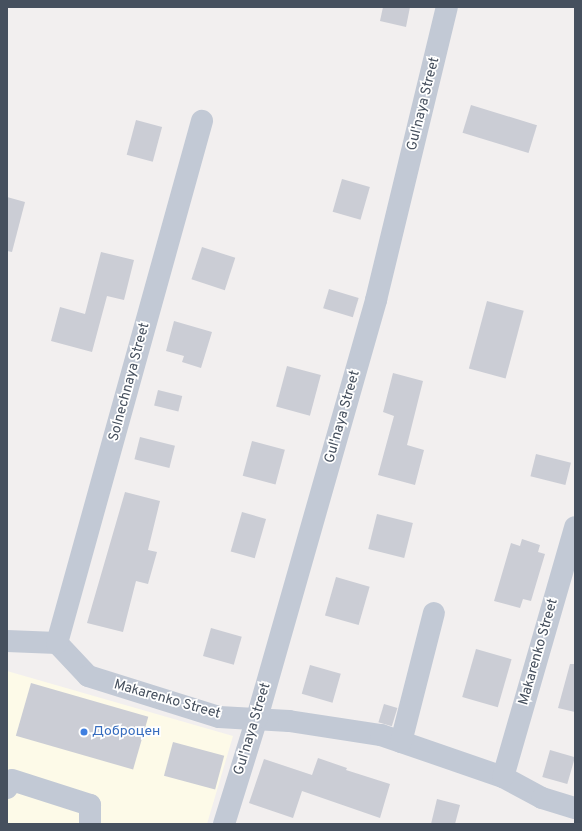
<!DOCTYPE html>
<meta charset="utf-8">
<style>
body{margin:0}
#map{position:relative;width:582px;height:831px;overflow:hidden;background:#f2efef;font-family:Overpass,sans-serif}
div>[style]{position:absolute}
.commercial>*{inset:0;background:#fdfae8}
.building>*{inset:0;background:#cbcdd5;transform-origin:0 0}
.minor>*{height:22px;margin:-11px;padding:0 11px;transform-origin:11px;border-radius:11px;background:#c2c9d5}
.dots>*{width:11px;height:11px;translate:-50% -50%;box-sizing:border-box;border:2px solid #fff;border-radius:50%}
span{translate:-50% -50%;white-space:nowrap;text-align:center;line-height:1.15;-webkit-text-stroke:3.5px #fff;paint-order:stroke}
.street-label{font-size:14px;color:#46505e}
.shop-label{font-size:14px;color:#366cbe}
.left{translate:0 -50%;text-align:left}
.frame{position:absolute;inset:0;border:8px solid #46505e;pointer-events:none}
</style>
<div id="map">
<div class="commercial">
<i style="clip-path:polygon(7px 671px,233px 736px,207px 824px,7px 824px)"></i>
</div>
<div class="building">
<i style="clip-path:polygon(383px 7px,410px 7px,406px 27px,380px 21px)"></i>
<i style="left:471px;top:105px;width:69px;height:29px;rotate:17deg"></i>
<i style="left:136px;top:120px;width:27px;height:36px;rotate:15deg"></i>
<i style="left:342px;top:179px;width:29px;height:34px;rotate:16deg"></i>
<i style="clip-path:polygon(7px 197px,25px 202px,12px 252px,7px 251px)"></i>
<i style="left:202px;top:247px;width:35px;height:34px;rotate:18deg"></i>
<i style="clip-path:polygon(101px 252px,134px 260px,124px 300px,107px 296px,92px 352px,51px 341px,60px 307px,85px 314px)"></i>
<i style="left:329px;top:289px;width:31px;height:20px;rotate:17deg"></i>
<i style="left:487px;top:301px;width:38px;height:70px;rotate:15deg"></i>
<i style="clip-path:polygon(174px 321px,212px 332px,201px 368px,182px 362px,184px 356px,166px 351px)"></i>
<i style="left:287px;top:366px;width:35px;height:42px;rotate:15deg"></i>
<i style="clip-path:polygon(393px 373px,423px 381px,407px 445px,424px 450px,415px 485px,378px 475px,394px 416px,383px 412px)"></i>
<i style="left:158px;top:390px;width:25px;height:16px;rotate:14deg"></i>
<i style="left:140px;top:437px;width:36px;height:23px;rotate:14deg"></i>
<i style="left:252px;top:441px;width:34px;height:36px;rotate:15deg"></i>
<i style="left:536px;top:454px;width:36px;height:23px;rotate:14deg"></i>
<i style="clip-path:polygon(125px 492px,160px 501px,148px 550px,157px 552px,148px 584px,136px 581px,123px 632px,87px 623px)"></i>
<i style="left:242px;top:512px;width:25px;height:41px;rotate:16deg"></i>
<i style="left:377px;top:514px;width:37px;height:36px;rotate:14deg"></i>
<i style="clip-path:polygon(522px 539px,540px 545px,538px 552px,545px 554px,531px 601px,523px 599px,520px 608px,494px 601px,511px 543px,520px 546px)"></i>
<i style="left:336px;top:577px;width:35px;height:40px;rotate:16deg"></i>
<i style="left:211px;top:628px;width:32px;height:29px;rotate:16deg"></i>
<i style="left:476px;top:649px;width:37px;height:50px;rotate:16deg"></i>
<i style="clip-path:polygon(570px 664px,575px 664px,575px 712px,558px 708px)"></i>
<i style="left:310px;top:665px;width:32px;height:30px;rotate:16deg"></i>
<i style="left:31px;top:683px;width:122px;height:55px;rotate:16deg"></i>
<i style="left:384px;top:704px;width:14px;height:19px;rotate:17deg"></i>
<i style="left:173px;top:742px;width:53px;height:35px;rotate:15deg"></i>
<i style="left:550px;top:750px;width:26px;height:28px;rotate:16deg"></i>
<i style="clip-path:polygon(318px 758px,347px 768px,346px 770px,390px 784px,380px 818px,302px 791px,293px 818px,249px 803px,264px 759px,312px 775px)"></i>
<i style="clip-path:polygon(437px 799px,460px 805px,455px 824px,431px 824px)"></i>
</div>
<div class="minor">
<i style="left:7px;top:641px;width:50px;rotate:2.3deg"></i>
<i style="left:57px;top:643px;width:45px;rotate:46.8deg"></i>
<i style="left:88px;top:676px;width:137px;rotate:17.4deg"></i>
<i style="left:219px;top:717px;width:70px;rotate:3.3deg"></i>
<i style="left:289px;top:721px;width:93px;rotate:8.7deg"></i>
<i style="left:381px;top:735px;width:129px;rotate:19deg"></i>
<i style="left:503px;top:777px;width:44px;rotate:28.3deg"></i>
<i style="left:542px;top:798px;width:34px;rotate:17deg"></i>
<i style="left:57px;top:643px;width:542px;rotate:-74.48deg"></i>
<i style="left:401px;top:742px;width:133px;rotate:-75.7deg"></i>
<i style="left:503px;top:777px;width:260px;rotate:-73.9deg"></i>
<i style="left:7px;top:788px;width:9px;rotate:-58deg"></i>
<i style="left:12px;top:780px;width:82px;rotate:17.8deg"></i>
<i style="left:90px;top:805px;width:19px;rotate:90deg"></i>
<i style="left:224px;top:824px;width:111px;rotate:-72.7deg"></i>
<i style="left:257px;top:718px;width:435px;rotate:-74.1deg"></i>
<i style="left:376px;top:300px;width:301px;rotate:-76.4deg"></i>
</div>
<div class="dots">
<i style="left:84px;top:732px;background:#3f7fe0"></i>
</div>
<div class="street-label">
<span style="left:424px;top:104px;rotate:-76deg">Gul'naya Street</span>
<span style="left:130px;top:382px;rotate:-75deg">Solnechnaya Street</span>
<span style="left:343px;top:417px;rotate:-74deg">Gul'naya Street</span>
<span style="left:539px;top:652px;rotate:-74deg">Makarenko Street</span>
<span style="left:167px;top:700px;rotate:16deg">Makarenko Street</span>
<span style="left:253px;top:729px;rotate:-73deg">Gul'naya Street</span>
</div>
<div class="shop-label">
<span class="left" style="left:92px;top:732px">Доброцен</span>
</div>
<div class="frame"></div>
</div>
